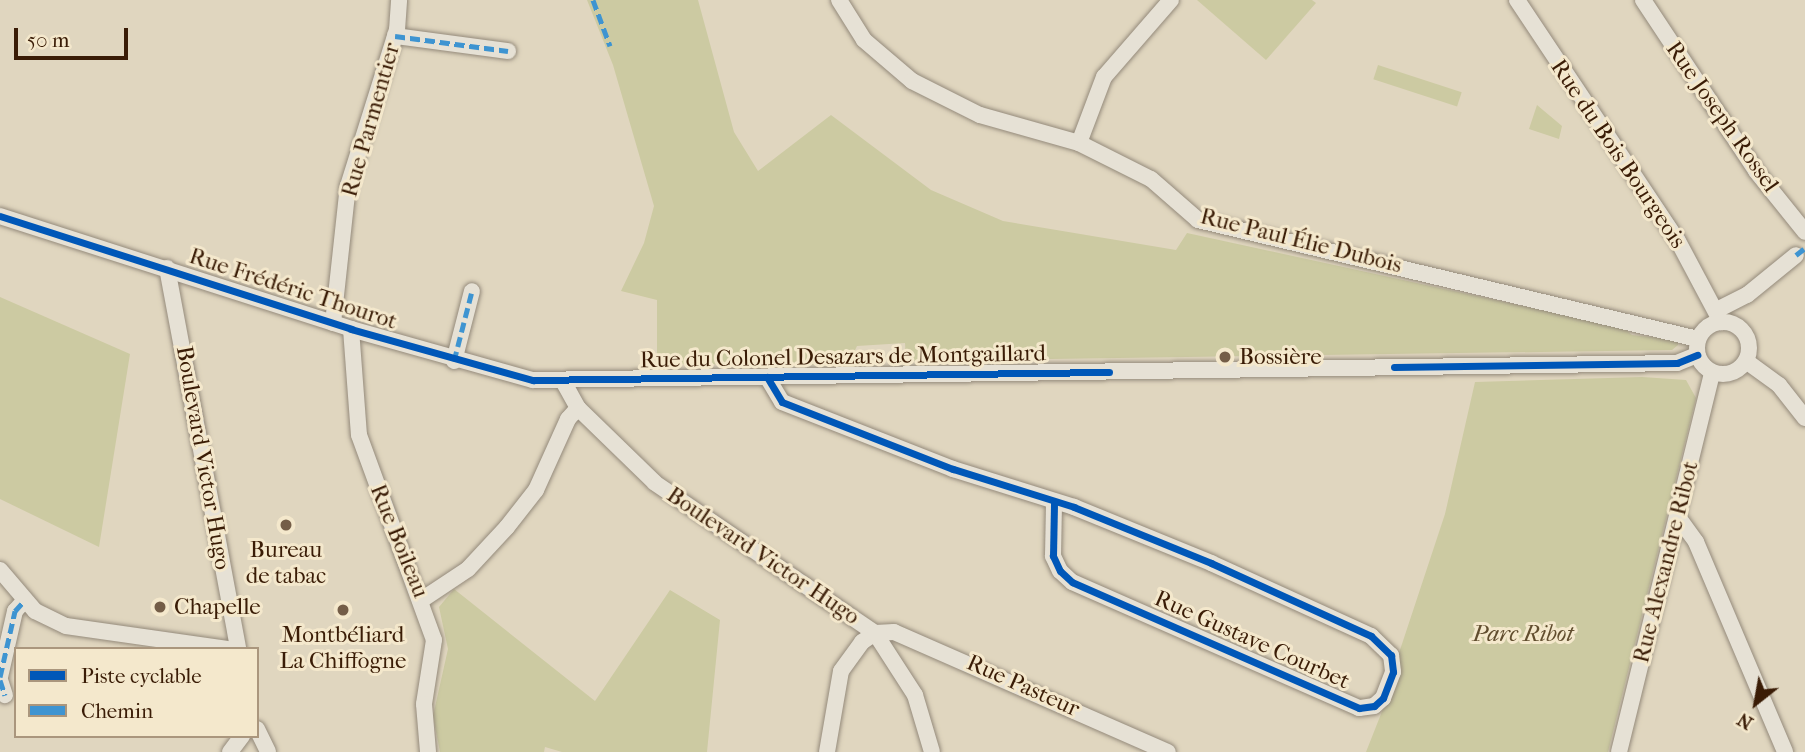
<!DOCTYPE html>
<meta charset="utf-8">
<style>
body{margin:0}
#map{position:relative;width:1805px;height:752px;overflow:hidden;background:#e0d6bf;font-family:"IM FELL French Canon",serif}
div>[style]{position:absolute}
.green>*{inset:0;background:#cccaa2;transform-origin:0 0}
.roads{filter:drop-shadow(0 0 2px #948a7b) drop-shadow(0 0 2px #948a7b)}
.minor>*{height:16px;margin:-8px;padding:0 8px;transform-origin:8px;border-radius:8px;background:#e6e1d5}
.minor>.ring{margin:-8px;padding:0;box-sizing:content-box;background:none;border:16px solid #e6e1d5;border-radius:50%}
.quiet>*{height:5px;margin-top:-2.5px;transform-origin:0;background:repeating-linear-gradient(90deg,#3e94d1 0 10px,transparent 0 15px)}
.cycleway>*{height:7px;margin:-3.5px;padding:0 3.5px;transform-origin:3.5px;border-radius:3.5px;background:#0057b8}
.dots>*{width:19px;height:19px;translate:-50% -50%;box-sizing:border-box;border:4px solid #f4e8cc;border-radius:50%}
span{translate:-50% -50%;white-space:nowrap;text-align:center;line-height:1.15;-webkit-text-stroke:6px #f4e8cc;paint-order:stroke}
.street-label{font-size:23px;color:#3a1c06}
.poi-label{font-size:23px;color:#3a1c06}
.left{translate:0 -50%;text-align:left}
.park-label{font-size:23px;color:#614d2e;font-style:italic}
.legend{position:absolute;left:14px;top:647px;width:245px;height:91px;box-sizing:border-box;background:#f4e8cc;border:2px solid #aa967d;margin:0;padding:9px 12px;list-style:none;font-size:21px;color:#3a1c06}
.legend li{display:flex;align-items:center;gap:14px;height:35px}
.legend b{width:35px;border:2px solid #aa967d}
.north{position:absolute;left:1721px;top:668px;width:70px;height:70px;-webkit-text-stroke:5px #f4e8cc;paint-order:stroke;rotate:211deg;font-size:19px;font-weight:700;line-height:28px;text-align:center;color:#3a1c06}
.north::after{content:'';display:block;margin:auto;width:24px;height:32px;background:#3a1c06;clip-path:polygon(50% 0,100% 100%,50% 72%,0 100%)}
.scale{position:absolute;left:14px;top:28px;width:114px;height:32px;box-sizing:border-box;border:4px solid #3a1c06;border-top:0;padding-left:9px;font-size:21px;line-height:24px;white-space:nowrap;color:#3a1c06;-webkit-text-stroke:5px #f4e8cc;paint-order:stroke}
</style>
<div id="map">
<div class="green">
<i style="clip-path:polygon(587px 0,698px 0,734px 132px,758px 171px,831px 115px,931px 190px,1003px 221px,1176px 250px,1187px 233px,1624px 328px,1632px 335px,1678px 340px,1678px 345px,1672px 350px,906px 361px,905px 343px,857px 346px,848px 365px,657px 364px,657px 300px,621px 291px,644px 243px,654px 206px,613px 65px)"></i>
<i style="clip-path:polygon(1197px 0,1312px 0,1316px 3px,1266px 60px)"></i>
<i style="left:1378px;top:65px;width:88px;height:15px;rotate:18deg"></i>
<i style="clip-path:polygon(1537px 105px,1562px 126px,1559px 139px,1529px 129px)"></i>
<i style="clip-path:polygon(0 297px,130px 354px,99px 547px,0 499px)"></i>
<i style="clip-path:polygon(1642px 377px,1686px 380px,1696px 398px,1608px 752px,1366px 752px,1396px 676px,1397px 659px,1445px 514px,1475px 382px)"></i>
<i style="clip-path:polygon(454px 589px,595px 701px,670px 590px,720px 620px,707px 752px,562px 752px,545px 747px,544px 752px,440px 752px,433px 716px,448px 649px,439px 607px)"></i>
</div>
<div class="roads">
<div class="minor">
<i style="left:839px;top:0;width:47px;rotate:58deg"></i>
<i style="left:864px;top:40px;width:63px;rotate:40.5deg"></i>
<i style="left:912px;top:81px;width:76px;rotate:26.6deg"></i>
<i style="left:980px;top:115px;width:103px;rotate:15.8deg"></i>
<i style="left:1079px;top:143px;width:80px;rotate:26.6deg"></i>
<i style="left:1151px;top:179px;width:62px;rotate:41.1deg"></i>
<i style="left:1198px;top:220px;width:514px;rotate:13.39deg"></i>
<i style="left:1517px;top:0;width:290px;rotate:56.3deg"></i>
<i style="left:1678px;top:241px;width:92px;rotate:62deg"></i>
<i style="left:1643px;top:0;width:205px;rotate:56.5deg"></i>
<i style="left:1756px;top:171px;width:78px;rotate:51.2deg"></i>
<i style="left:395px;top:36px;width:114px;rotate:7.6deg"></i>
<i style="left:1079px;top:143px;width:71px;rotate:-69.3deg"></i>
<i style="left:1104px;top:77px;width:102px;rotate:-49deg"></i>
<i style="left:0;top:216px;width:369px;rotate:17.8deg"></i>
<i style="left:351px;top:329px;width:189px;rotate:15.7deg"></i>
<i style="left:533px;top:380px;width:1144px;rotate:-0.85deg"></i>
<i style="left:1677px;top:363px;width:22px;rotate:-22deg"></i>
<i style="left:167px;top:268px;width:388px;rotate:79.4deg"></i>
<i style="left:1717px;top:310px;width:34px;rotate:-27deg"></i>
<i style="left:1747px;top:295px;width:63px;rotate:-39.2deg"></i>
<i class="ring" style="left:1697px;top:322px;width:36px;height:36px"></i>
<i style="left:333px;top:323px;width:138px;rotate:-83.8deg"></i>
<i style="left:348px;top:186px;width:164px;rotate:-72.6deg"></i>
<i style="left:397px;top:30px;width:30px;rotate:-86deg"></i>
<i style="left:351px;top:329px;width:106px;rotate:85.7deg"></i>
<i style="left:359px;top:435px;width:218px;rotate:69.9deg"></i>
<i style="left:434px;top:640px;width:65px;rotate:98.9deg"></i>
<i style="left:424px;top:704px;width:48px;rotate:85.2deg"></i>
<i style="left:454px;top:361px;width:72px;rotate:-75.6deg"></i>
<i style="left:1746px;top:361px;width:41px;rotate:36deg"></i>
<i style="left:1779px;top:385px;width:42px;rotate:51.8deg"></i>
<i style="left:767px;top:377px;width:29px;rotate:59deg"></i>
<i style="left:782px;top:402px;width:184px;rotate:21.4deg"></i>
<i style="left:953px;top:469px;width:127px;rotate:17.4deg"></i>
<i style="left:1074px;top:507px;width:148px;rotate:22.2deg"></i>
<i style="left:1211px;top:563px;width:176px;rotate:24.5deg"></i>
<i style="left:1371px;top:636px;width:28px;rotate:44deg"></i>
<i style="left:1391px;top:655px;width:17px;rotate:83deg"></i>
<i style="left:1393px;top:672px;width:28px;rotate:111deg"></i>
<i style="left:1383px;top:698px;width:12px;rotate:138deg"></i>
<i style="left:1374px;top:706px;width:15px;rotate:172deg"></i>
<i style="left:1359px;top:708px;width:313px;rotate:-156.3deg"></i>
<i style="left:1072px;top:582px;width:16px;rotate:-137deg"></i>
<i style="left:1060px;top:571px;width:17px;rotate:-115deg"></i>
<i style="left:1053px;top:556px;width:54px;rotate:-88.9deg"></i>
<i style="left:563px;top:381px;width:31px;rotate:61deg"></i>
<i style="left:578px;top:408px;width:107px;rotate:44.2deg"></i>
<i style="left:655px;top:483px;width:266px;rotate:34.3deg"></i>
<i style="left:875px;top:633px;width:74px;rotate:57.2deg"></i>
<i style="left:915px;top:695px;width:59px;rotate:73.4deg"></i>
<i style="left:1678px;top:517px;width:31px;rotate:54deg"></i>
<i style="left:1696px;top:542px;width:228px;rotate:67deg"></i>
<i style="left:0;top:570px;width:54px;rotate:49.5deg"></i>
<i style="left:35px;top:611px;width:34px;rotate:26deg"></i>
<i style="left:66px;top:626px;width:163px;rotate:8.1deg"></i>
<i style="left:423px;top:599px;width:54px;rotate:-33.7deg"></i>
<i style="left:468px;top:569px;width:57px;rotate:-47.1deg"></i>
<i style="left:507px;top:527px;width:47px;rotate:-51.9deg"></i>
<i style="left:536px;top:490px;width:78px;rotate:-65.7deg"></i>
<i style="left:568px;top:419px;width:15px;rotate:-48deg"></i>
<i style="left:0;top:677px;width:68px;rotate:-77.2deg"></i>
<i style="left:15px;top:611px;width:13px;rotate:-48deg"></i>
<i style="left:0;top:680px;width:16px;rotate:72deg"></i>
<i style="left:257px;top:729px;width:25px;rotate:64deg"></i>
<i style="left:230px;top:752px;width:20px;rotate:-53deg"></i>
<i style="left:827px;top:752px;width:82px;rotate:-80.2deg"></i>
<i style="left:841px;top:671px;width:36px;rotate:-54deg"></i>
<i style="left:862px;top:642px;width:16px;rotate:-35deg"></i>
<i style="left:875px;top:633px;width:19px;rotate:-3deg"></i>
<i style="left:894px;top:632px;width:299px;rotate:23.7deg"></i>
<i style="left:1619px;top:752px;width:390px;rotate:-76.2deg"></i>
</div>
</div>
<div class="quiet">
<i style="left:593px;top:0;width:49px;rotate:69.7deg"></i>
<i style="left:395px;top:36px;width:114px;rotate:7.6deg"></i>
<i style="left:1796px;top:255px;width:11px;rotate:-38deg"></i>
<i style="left:454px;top:361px;width:72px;rotate:-75.6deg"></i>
<i style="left:0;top:677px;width:68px;rotate:-77.2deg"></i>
<i style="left:15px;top:611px;width:13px;rotate:-48deg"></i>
<i style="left:0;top:680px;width:16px;rotate:72deg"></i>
</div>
<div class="cycleway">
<i style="left:0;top:216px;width:369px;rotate:17.8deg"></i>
<i style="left:351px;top:329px;width:189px;rotate:15.7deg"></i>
<i style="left:533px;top:380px;width:576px;rotate:-0.8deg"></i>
<i style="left:1394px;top:367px;width:283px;rotate:-0.8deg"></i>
<i style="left:1677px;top:363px;width:22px;rotate:-22deg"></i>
<i style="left:767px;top:377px;width:29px;rotate:59deg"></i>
<i style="left:782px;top:402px;width:184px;rotate:21.4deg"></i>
<i style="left:953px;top:469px;width:127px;rotate:17.4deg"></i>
<i style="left:1074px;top:507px;width:148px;rotate:22.2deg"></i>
<i style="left:1211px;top:563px;width:176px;rotate:24.5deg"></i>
<i style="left:1371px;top:636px;width:28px;rotate:44deg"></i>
<i style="left:1391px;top:655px;width:17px;rotate:83deg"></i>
<i style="left:1393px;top:672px;width:28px;rotate:111deg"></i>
<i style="left:1383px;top:698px;width:12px;rotate:138deg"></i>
<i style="left:1374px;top:706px;width:15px;rotate:172deg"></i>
<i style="left:1359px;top:708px;width:313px;rotate:-156.3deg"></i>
<i style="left:1072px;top:582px;width:16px;rotate:-137deg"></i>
<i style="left:1060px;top:571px;width:17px;rotate:-115deg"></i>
<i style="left:1053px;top:556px;width:54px;rotate:-88.9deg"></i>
</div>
<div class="dots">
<i style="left:1225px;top:357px;background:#745d47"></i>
<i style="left:286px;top:525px;background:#745d47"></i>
<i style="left:160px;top:607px;background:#745d47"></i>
<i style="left:343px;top:610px;background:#745d47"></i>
</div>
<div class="street-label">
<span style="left:1722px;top:117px;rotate:55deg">Rue Joseph Rossel</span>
<span style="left:371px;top:120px;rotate:-74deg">Rue Parmentier</span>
<span style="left:1618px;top:154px;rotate:56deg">Rue du Bois Bourgeois</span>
<span style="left:1301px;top:241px;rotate:14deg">Rue Paul Élie Dubois</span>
<span style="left:293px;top:289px;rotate:18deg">Rue Frédéric Thourot</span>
<span style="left:843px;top:357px;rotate:-1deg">Rue du Colonel Desazars de Montgaillard</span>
<span style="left:203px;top:458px;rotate:80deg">Boulevard Victor Hugo</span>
<span style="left:399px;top:541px;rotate:68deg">Rue Boileau</span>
<span style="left:763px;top:556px;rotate:34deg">Boulevard Victor Hugo</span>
<span style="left:1666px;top:562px;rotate:-76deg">Rue Alexandre Ribot</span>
<span style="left:1252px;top:640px;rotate:24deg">Rue Gustave Courbet</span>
<span style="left:1023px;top:686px;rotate:24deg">Rue Pasteur</span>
</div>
<div class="poi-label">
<span class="left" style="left:1239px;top:357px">Bossière</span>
<span style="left:286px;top:563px">Bureau<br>de tabac</span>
<span class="left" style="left:174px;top:607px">Chapelle</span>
<span style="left:343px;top:648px">Montbéliard<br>La Chiffogne</span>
</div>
<div class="park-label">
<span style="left:1523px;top:634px">Parc Ribot</span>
</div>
<ul class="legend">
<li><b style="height:9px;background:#0057b8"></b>Piste cyclable</li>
<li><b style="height:9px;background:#3e94d1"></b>Chemin</li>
</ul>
<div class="north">N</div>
<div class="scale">50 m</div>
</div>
